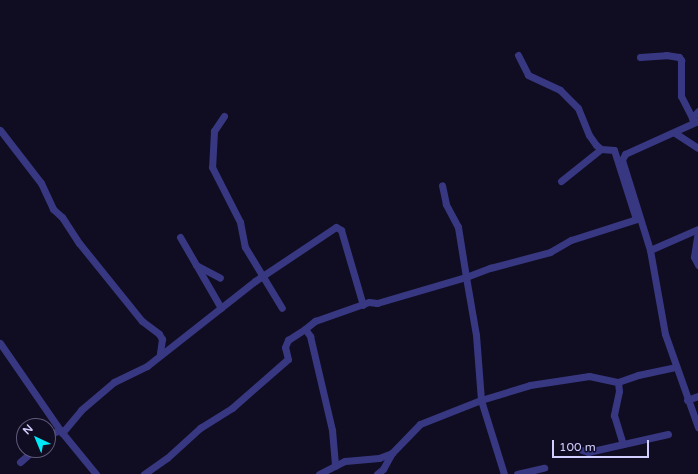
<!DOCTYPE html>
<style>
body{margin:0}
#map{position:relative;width:698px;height:474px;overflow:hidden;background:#100d22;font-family:"Varela Round",sans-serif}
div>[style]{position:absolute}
.minor>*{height:7px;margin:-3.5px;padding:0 3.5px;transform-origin:3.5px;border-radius:3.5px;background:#383882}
span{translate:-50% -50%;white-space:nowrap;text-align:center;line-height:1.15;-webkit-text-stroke:4px #100d22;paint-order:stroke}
.north{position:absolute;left:16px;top:418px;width:40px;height:40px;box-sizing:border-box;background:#100d22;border:1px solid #5e5a7a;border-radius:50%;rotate:316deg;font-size:11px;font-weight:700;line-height:16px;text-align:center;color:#d2ceff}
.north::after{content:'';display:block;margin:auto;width:14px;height:18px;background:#00e9f9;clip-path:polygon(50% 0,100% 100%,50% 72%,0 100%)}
.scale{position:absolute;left:552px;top:440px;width:97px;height:18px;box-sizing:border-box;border:2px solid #d2ceff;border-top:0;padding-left:5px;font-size:12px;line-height:14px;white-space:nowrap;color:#d2ceff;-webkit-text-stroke:3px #100d22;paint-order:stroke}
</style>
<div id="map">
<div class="minor">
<i style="left:518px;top:55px;width:22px;rotate:63deg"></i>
<i style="left:528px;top:75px;width:35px;rotate:25deg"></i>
<i style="left:560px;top:90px;width:25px;rotate:45deg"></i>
<i style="left:578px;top:108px;width:29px;rotate:68deg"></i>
<i style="left:589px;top:135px;width:12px;rotate:55deg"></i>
<i style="left:596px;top:145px;width:6px;rotate:39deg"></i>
<i style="left:601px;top:149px;width:13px;rotate:4deg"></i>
<i style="left:614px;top:150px;width:72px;rotate:72.3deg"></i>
<i style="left:640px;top:57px;width:26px;rotate:-4deg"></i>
<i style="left:666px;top:55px;width:13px;rotate:9deg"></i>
<i style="left:679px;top:57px;width:4px;rotate:56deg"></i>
<i style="left:681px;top:60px;width:36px;rotate:90deg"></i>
<i style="left:681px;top:96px;width:25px;rotate:63deg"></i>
<i style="left:224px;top:116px;width:18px;rotate:124deg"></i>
<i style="left:214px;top:131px;width:36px;rotate:93deg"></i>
<i style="left:212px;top:167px;width:62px;rotate:63deg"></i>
<i style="left:240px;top:222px;width:25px;rotate:79deg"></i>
<i style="left:245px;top:247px;width:71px;rotate:58.8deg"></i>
<i style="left:693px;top:121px;width:3px;rotate:-108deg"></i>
<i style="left:692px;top:118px;width:9px;rotate:-49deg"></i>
<i style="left:698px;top:121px;width:80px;rotate:155.7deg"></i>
<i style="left:625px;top:154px;width:7px;rotate:117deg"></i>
<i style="left:622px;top:160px;width:94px;rotate:72.7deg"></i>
<i style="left:650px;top:250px;width:85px;rotate:79.9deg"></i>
<i style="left:665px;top:334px;width:99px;rotate:70.5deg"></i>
<i style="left:0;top:130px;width:67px;rotate:52.3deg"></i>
<i style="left:41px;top:183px;width:29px;rotate:65deg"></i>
<i style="left:53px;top:209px;width:12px;rotate:42deg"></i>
<i style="left:62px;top:217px;width:31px;rotate:57deg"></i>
<i style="left:79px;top:243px;width:100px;rotate:51.1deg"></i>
<i style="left:142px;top:321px;width:21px;rotate:37deg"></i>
<i style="left:159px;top:334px;width:6px;rotate:59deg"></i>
<i style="left:162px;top:339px;width:15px;rotate:98deg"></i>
<i style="left:675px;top:133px;width:27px;rotate:33deg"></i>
<i style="left:561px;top:181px;width:51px;rotate:-38.7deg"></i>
<i style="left:698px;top:231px;width:26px;rotate:99deg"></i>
<i style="left:694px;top:257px;width:9px;rotate:63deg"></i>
<i style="left:180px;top:237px;width:82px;rotate:60deg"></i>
<i style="left:650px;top:250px;width:52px;rotate:-23.6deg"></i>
<i style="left:196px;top:265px;width:27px;rotate:28deg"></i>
<i style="left:305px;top:329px;width:13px;rotate:-39deg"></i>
<i style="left:315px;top:321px;width:57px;rotate:-19.4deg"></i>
<i style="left:369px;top:302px;width:8px;rotate:7deg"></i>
<i style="left:377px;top:303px;width:93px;rotate:-16.3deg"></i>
<i style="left:466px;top:277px;width:51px;rotate:-99.1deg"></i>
<i style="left:458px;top:227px;width:26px;rotate:-118deg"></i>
<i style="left:446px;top:204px;width:19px;rotate:-102deg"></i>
<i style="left:0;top:343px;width:106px;rotate:55.4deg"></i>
<i style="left:60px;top:430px;width:57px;rotate:50.7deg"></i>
<i style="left:618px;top:382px;width:9px;rotate:84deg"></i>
<i style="left:619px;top:391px;width:25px;rotate:102deg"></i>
<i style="left:614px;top:415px;width:30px;rotate:73deg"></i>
<i style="left:687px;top:400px;width:12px;rotate:-20deg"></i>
<i style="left:62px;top:433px;width:30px;rotate:-50deg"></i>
<i style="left:81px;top:410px;width:43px;rotate:-40.3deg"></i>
<i style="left:114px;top:382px;width:37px;rotate:-26deg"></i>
<i style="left:147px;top:366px;width:137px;rotate:-38.2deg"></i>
<i style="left:255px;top:281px;width:97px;rotate:-33.7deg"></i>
<i style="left:336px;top:227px;width:6px;rotate:31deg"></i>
<i style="left:341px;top:230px;width:78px;rotate:73.7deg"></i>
<i style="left:48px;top:435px;width:13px;rotate:-23deg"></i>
<i style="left:582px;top:450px;width:6px;rotate:18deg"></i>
<i style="left:588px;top:452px;width:82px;rotate:-12.7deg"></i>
<i style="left:20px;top:462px;width:18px;rotate:-41deg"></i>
<i style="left:144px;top:474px;width:28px;rotate:-35deg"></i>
<i style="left:167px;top:458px;width:45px;rotate:-42.3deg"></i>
<i style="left:200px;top:428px;width:38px;rotate:-32deg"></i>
<i style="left:232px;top:408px;width:74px;rotate:-41.2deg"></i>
<i style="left:288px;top:359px;width:12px;rotate:-104deg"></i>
<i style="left:285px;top:347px;width:8px;rotate:-67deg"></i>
<i style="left:288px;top:340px;width:20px;rotate:-33deg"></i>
<i style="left:305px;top:329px;width:9px;rotate:54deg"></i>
<i style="left:310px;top:336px;width:97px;rotate:76.8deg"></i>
<i style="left:332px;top:430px;width:36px;rotate:85deg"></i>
<i style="left:319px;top:474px;width:29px;rotate:-27deg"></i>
<i style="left:345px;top:461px;width:34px;rotate:-5deg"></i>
<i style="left:379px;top:458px;width:14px;rotate:-21deg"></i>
<i style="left:392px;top:453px;width:40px;rotate:-46deg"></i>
<i style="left:420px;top:424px;width:66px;rotate:-21.5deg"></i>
<i style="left:481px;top:400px;width:65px;rotate:-94.4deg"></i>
<i style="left:476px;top:335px;width:59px;rotate:-99.8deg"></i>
<i style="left:466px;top:277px;width:26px;rotate:-21deg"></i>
<i style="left:490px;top:268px;width:62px;rotate:-14.9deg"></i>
<i style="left:550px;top:252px;width:24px;rotate:-30deg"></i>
<i style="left:571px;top:240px;width:72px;rotate:-17.7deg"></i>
<i style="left:377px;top:474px;width:8px;rotate:-40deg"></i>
<i style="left:383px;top:469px;width:18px;rotate:-61deg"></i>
<i style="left:504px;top:474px;width:77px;rotate:-107.3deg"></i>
<i style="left:481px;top:400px;width:51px;rotate:-17deg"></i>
<i style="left:530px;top:385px;width:60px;rotate:-8.7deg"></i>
<i style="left:589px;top:376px;width:30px;rotate:12deg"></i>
<i style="left:618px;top:382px;width:21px;rotate:-19deg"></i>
<i style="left:638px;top:375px;width:38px;rotate:-12deg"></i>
<i style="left:517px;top:474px;width:28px;rotate:-13deg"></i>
</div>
<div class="north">N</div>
<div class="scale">100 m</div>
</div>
